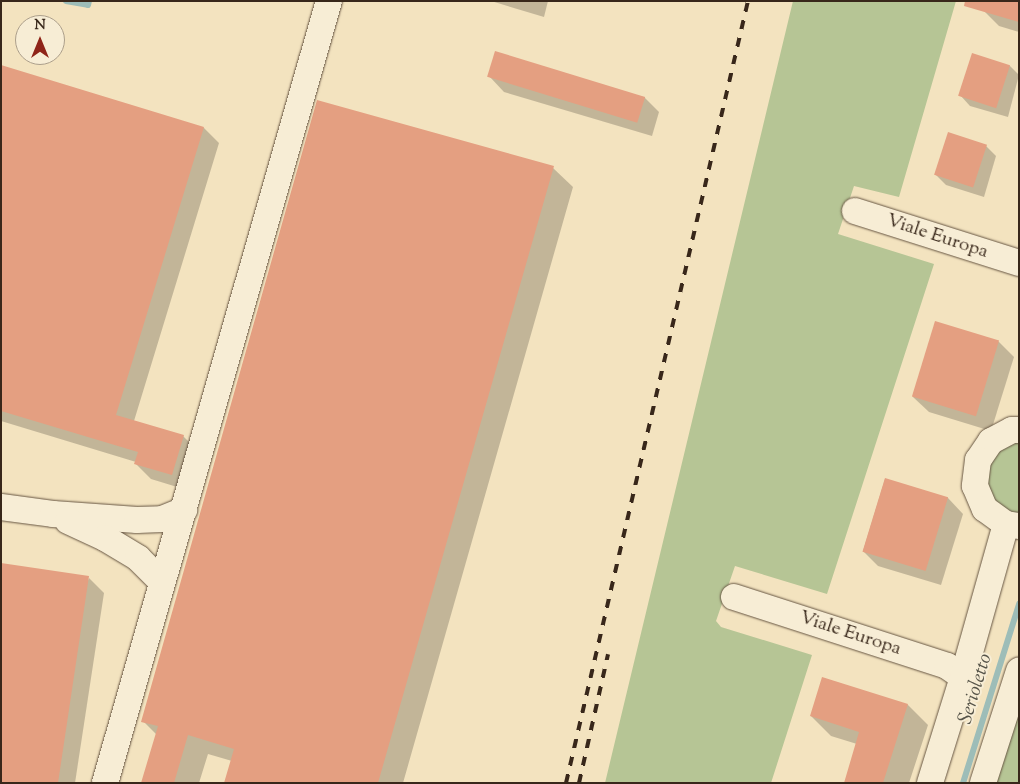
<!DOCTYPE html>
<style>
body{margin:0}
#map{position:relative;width:1020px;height:784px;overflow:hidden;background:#f3e3bf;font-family:"Sorts Mill Goudy",serif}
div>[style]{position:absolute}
.green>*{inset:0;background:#b6c595}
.shadow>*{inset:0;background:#0003}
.stream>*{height:6px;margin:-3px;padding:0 3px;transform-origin:3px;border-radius:3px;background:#9dbdb8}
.building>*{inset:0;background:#e49f81;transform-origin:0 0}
.roads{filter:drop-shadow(0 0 1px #675643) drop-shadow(0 0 1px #675643)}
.minor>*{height:26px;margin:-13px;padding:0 13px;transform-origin:13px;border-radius:13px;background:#f7edd5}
.rail>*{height:4px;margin-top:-2px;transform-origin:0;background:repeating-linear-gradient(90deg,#38271a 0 9px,transparent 0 18px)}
span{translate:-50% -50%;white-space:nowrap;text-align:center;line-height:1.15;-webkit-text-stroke:4px #f7edd5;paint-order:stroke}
.street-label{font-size:19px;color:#38271a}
.water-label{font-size:20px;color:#565449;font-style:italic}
.frame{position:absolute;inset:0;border:2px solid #38271a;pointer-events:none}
.north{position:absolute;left:15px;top:15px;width:50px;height:50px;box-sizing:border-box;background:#f7edd5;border:1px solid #ab9e8a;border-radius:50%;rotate:0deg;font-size:14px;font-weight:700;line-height:20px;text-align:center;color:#38271a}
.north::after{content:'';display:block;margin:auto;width:18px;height:22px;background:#8f2418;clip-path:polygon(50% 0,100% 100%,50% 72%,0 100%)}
</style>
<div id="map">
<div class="green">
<i style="clip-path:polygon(793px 1px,956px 1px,899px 197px,854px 186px,838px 234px,934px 264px,827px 594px,735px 566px,716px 621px,721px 627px,812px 655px,771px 783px,605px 783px)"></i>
<i style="clip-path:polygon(1019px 436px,1019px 519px,989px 499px,987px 459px)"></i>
<i style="clip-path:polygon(1019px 692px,1019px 783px,989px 783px)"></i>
</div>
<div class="shadow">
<i style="clip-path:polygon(491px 1px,548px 1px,544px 17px)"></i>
<i style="clip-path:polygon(1019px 1px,1019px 32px,999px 26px,984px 11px)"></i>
<i style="clip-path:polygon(973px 55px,1010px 66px,1019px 75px,1008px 117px,970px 106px,960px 95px)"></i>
<i style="clip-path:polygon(1px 66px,204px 128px,219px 143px,134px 421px,183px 436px,198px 451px,187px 490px,151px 479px,136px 464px,136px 462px,1px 421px)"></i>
<i style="clip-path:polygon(489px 76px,644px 97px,659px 112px,652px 136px,504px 92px)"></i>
<i style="clip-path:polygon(986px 146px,996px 156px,984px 197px,946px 185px,936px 175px)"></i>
<i style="clip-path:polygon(553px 168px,573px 187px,403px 783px,226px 783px,232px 761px,208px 754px,199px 783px,142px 783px,157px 735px,143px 721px)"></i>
<i style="clip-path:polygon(936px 323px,999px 342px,1014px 357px,991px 431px,929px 412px,913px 397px)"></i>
<i style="clip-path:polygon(885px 479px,948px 498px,963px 514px,941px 585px,878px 566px,863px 551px)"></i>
<i style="clip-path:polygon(89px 578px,104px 593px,75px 783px,1px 783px)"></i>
<i style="clip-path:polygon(823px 678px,908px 705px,928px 725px,909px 783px,845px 783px,857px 744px,831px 736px,811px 716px)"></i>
</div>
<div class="stream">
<i style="left:66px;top:1px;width:22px;rotate:10deg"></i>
<i style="left:88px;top:5px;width:4px;rotate:-76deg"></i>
<i style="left:963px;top:783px;width:188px;rotate:-72.6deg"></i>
</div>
<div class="building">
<i style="clip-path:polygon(965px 1px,1019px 1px,1019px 22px,964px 6px)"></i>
<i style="left:495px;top:51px;width:157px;height:27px;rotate:17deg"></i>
<i style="left:972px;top:53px;width:40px;height:45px;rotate:18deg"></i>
<i style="clip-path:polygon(1px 65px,204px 127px,116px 415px,184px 435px,172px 475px,134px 464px,138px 452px,1px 411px)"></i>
<i style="clip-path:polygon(317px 100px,554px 166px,378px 783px,224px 783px,234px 749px,188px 735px,174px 783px,141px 783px,158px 726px,141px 722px)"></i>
<i style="left:948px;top:132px;width:41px;height:45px;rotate:18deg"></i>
<i style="left:935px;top:321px;width:67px;height:79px;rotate:17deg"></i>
<i style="left:885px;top:478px;width:66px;height:77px;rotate:17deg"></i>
<i style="clip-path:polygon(1px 563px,89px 576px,58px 783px,1px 783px)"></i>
<i style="clip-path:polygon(822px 677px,908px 704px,883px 783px,844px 783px,859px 732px,810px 716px)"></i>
</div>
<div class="roads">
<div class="minor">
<i style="left:855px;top:211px;width:172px;rotate:17.6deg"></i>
<i style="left:1019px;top:430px;width:7px;rotate:180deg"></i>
<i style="left:1012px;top:430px;width:24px;rotate:152deg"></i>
<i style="left:991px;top:441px;width:23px;rotate:124deg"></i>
<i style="left:978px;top:460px;width:26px;rotate:97deg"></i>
<i style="left:975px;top:486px;width:25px;rotate:67deg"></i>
<i style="left:985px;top:509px;width:26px;rotate:36deg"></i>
<i style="left:1006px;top:524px;width:13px;rotate:9deg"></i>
<i style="left:1px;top:507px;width:52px;rotate:7.7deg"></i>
<i style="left:53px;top:514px;width:84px;rotate:4.1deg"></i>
<i style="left:137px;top:520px;width:25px;rotate:-2deg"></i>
<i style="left:162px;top:519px;width:24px;rotate:-22deg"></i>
<i style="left:68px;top:521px;width:41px;rotate:24.7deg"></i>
<i style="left:105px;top:538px;width:39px;rotate:31deg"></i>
<i style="left:138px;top:558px;width:34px;rotate:45deg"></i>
<i style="left:734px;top:597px;width:224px;rotate:17.9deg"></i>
<i style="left:947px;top:666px;width:19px;rotate:35deg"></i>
<i style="left:105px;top:783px;width:813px;rotate:-74.02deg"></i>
<i style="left:930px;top:783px;width:111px;rotate:-72.7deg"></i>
<i style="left:963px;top:677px;width:159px;rotate:-74.3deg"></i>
<i style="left:983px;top:783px;width:118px;rotate:-72.2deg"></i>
</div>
</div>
<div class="rail">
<i style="left:566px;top:783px;width:803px;rotate:-76.9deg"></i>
<i style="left:579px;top:783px;width:132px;rotate:-77.3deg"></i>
</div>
<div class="street-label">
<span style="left:937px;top:237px;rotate:18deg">Viale Europa</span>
<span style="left:850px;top:634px;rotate:18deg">Viale Europa</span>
</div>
<div class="water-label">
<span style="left:976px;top:689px;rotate:-73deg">Serioletto</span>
</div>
<div class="frame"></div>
<div class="north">N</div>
</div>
